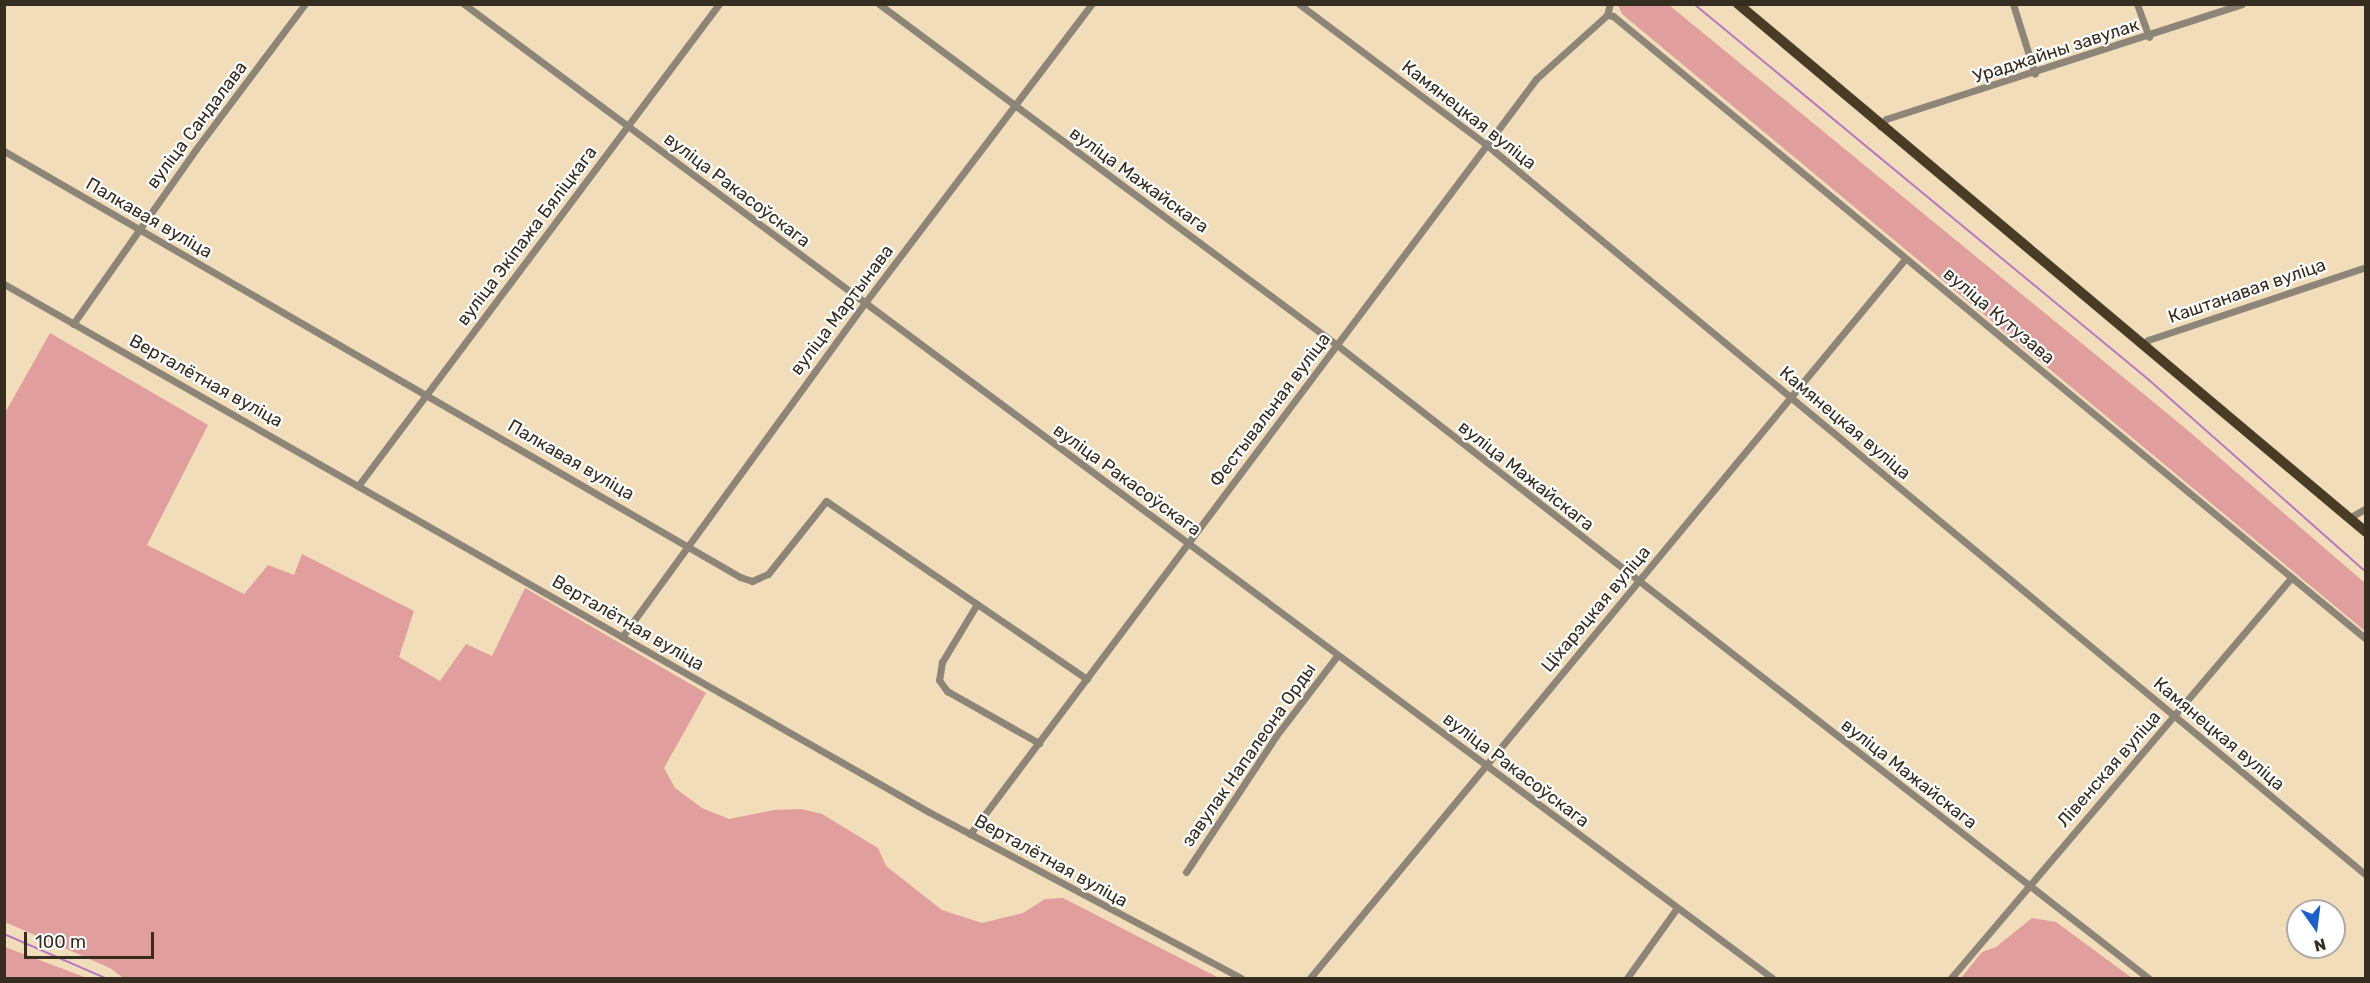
<!DOCTYPE html>
<meta charset="utf-8">
<style>
body{margin:0}
#map{position:relative;width:2370px;height:983px;overflow:hidden;background:#f2ddbb;font-family:Rubik,sans-serif}
div>[style]{position:absolute}
.green>*{inset:0;background:#e09e9d}
.stream>*{height:2px;margin:-1px;padding:0 1px;transform-origin:1px;border-radius:1px;background:#b677c3}
.minor>*{height:7px;margin:-3.5px;padding:0 3.5px;transform-origin:3.5px;border-radius:3.5px;background:#8d8577}
.primary>*{height:10px;margin:-5px;padding:0 5px;transform-origin:5px;border-radius:5px;background:#4a3c24}
span{translate:-50% -50%;white-space:nowrap;text-align:center;line-height:1.15;-webkit-text-stroke:4.5px #fff;paint-order:stroke}
.street-label{font-size:18px;color:#352d20}
.frame{position:absolute;inset:0;border:6px solid #352d20;pointer-events:none}
.north{position:absolute;left:2286px;top:899px;width:60px;height:60px;box-sizing:border-box;background:#fff;border:2px solid #aeaba6;border-radius:50%;rotate:166deg;font-size:16px;font-weight:700;line-height:24px;text-align:center;color:#352d20}
.north::after{content:'';display:block;margin:auto;width:21px;height:27px;background:#1c5eca;clip-path:polygon(50% 0,100% 100%,50% 72%,0 100%)}
.scale{position:absolute;left:24px;top:932px;width:130px;height:27px;box-sizing:border-box;border:3px solid #352d20;border-top:0;padding-left:8px;font-size:18px;line-height:21px;white-space:nowrap;color:#352d20;-webkit-text-stroke:4px #fff;paint-order:stroke}
</style>
<div id="map">
<div class="green">
<i style="clip-path:polygon(1618px 5px,1669px 5px,2185px 428px,2365px 583px,2365px 631px,1622px 14px)"></i>
<i style="clip-path:polygon(50px 333px,208px 425px,147px 545px,244px 594px,268px 565px,294px 575px,302px 554px,414px 611px,399px 657px,440px 681px,466px 644px,492px 656px,525px 588px,706px 693px,664px 768px,675px 788px,702px 808px,729px 819px,774px 810px,801px 809px,822px 814px,878px 848px,886px 866px,942px 910px,982px 923px,1023px 913px,1045px 899px,1063px 898px,1219px 978px,123px 978px,110px 968px,5px 922px,5px 413px)"></i>
<i style="clip-path:polygon(2032px 918px,2056px 922px,2132px 978px,1961px 978px,1982px 952px,1996px 947px)"></i>
<i style="clip-path:polygon(4px 947px,5px 947px,87px 978px,5px 978px)"></i>
</div>
<div class="stream">
<i style="left:1694px;top:4px;width:590px;rotate:39.57deg"></i>
<i style="left:2149px;top:380px;width:290px;rotate:41.5deg"></i>
<i style="left:4px;top:934px;width:110px;rotate:23.5deg"></i>
</div>
<div class="minor">
<i style="left:464px;top:4px;width:1631px;rotate:36.67deg"></i>
<i style="left:879px;top:4px;width:571px;rotate:36.67deg"></i>
<i style="left:1337px;top:345px;width:1029px;rotate:37.97deg"></i>
<i style="left:1299px;top:4px;width:236px;rotate:36.9deg"></i>
<i style="left:1488px;top:146px;width:1141px;rotate:39.7deg"></i>
<i style="left:2013px;top:4px;width:73px;rotate:72.6deg"></i>
<i style="left:2137px;top:4px;width:35px;rotate:70deg"></i>
<i style="left:1607px;top:15px;width:11px;rotate:-75deg"></i>
<i style="left:1880px;top:126px;width:9px;rotate:-49deg"></i>
<i style="left:1886px;top:119px;width:374px;rotate:-17.9deg"></i>
<i style="left:4px;top:151px;width:850px;rotate:30.06deg"></i>
<i style="left:740px;top:577px;width:13px;rotate:18deg"></i>
<i style="left:752px;top:581px;width:17px;rotate:-24deg"></i>
<i style="left:768px;top:574px;width:93px;rotate:-51.5deg"></i>
<i style="left:826px;top:501px;width:316px;rotate:34.3deg"></i>
<i style="left:4px;top:284px;width:1065px;rotate:29.72deg"></i>
<i style="left:929px;top:812px;width:353px;rotate:28deg"></i>
<i style="left:73px;top:324px;width:214px;rotate:-54.9deg"></i>
<i style="left:196px;top:149px;width:181px;rotate:-53.1deg"></i>
<i style="left:2142px;top:345px;width:8px;rotate:-40deg"></i>
<i style="left:2148px;top:340px;width:230px;rotate:-18.5deg"></i>
<i style="left:358px;top:486px;width:602px;rotate:-53.17deg"></i>
<i style="left:2349px;top:518px;width:20px;rotate:-30deg"></i>
<i style="left:977px;top:604px;width:68px;rotate:121.1deg"></i>
<i style="left:942px;top:662px;width:18px;rotate:99deg"></i>
<i style="left:939px;top:680px;width:14px;rotate:54deg"></i>
<i style="left:947px;top:691px;width:106px;rotate:29.5deg"></i>
<i style="left:622px;top:637px;width:412px;rotate:-54deg"></i>
<i style="left:864px;top:304px;width:377px;rotate:-52.8deg"></i>
<i style="left:970px;top:834px;width:944px;rotate:-53.14deg"></i>
<i style="left:1536px;top:79px;width:96px;rotate:-42deg"></i>
<i style="left:1607px;top:15px;width:6px;rotate:9deg"></i>
<i style="left:1613px;top:16px;width:977px;rotate:39.6deg"></i>
<i style="left:1186px;top:872px;width:163px;rotate:-56.5deg"></i>
<i style="left:1276px;top:736px;width:101px;rotate:-52.7deg"></i>
<i style="left:1310px;top:978px;width:933px;rotate:-50.39deg"></i>
<i style="left:1627px;top:978px;width:86px;rotate:-54.5deg"></i>
<i style="left:1951px;top:978px;width:525px;rotate:-49.64deg"></i>
</div>
<div class="primary">
<i style="left:1738px;top:4px;width:820px;rotate:40.06deg"></i>
</div>
<div class="street-label">
<span style="left:2056px;top:51px;rotate:-18deg">Ураджайны завулак</span>
<span style="left:1469px;top:115px;rotate:38deg">Камянецкая вуліца</span>
<span style="left:197px;top:125px;rotate:-53deg">вуліца Сандалава</span>
<span style="left:1139px;top:180px;rotate:36deg">вуліца Мажайскага</span>
<span style="left:737px;top:190px;rotate:37deg">вуліца Ракасоўскага</span>
<span style="left:149px;top:218px;rotate:30deg">Палкавая вуліца</span>
<span style="left:527px;top:236px;rotate:-53deg">вуліца Экіпажа Бяліцкага</span>
<span style="left:2247px;top:291px;rotate:-19deg">Каштанавая вуліца</span>
<span style="left:842px;top:310px;rotate:-53deg">вуліца Мартынава</span>
<span style="left:1999px;top:316px;rotate:40deg">вуліца Кутузава</span>
<span style="left:206px;top:381px;rotate:29deg">Верталётная вуліца</span>
<span style="left:1270px;top:410px;rotate:-53deg">Фестывальная вуліца</span>
<span style="left:1845px;top:423px;rotate:40deg">Камянецкая вуліца</span>
<span style="left:571px;top:460px;rotate:30deg">Палкавая вуліца</span>
<span style="left:1526px;top:476px;rotate:38deg">вуліца Мажайскага</span>
<span style="left:1127px;top:480px;rotate:36deg">вуліца Ракасоўскага</span>
<span style="left:1596px;top:609px;rotate:-50deg">Ціхарэцкая вуліца</span>
<span style="left:628px;top:623px;rotate:30deg">Верталётная вуліца</span>
<span style="left:2219px;top:734px;rotate:40deg">Камянецкая вуліца</span>
<span style="left:1249px;top:755px;rotate:-55deg">завулак Напалеона Орды</span>
<span style="left:2109px;top:769px;rotate:-49deg">Лівенская вуліца</span>
<span style="left:1516px;top:770px;rotate:37deg">вуліца Ракасоўскага</span>
<span style="left:1909px;top:774px;rotate:38deg">вуліца Мажайскага</span>
<span style="left:1051px;top:861px;rotate:29deg">Верталётная вуліца</span>
</div>
<div class="frame"></div>
<div class="north">N</div>
<div class="scale">100 m</div>
</div>
